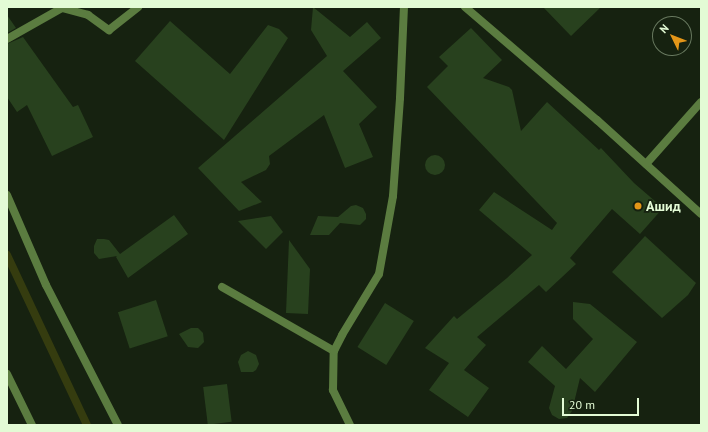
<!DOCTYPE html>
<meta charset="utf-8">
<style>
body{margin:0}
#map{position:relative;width:708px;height:432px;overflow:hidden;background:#162210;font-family:"PT Sans",sans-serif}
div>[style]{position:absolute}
.stream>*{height:8px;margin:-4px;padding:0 4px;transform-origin:4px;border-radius:4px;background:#353c0f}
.building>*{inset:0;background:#28411e;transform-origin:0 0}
.round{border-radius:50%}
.minor>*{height:8px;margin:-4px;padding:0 4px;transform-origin:4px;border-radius:4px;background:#5b7c40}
.dots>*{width:11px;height:11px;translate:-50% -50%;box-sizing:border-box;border:2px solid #162210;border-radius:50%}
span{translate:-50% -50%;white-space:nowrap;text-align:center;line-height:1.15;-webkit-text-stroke:3.5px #162210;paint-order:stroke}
.poi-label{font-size:14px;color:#e3fbd5;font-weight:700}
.left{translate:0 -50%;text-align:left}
.frame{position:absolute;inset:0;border:8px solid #e3fbd5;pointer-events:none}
.north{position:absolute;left:652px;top:16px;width:40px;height:40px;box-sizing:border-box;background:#162210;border:1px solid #68795f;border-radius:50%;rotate:313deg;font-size:11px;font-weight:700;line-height:16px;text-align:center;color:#e3fbd5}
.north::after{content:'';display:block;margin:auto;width:14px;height:18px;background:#e49618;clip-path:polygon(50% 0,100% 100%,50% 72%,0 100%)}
.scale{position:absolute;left:562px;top:398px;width:77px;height:18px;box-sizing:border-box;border:2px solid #e3fbd5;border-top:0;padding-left:5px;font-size:12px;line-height:14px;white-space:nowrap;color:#e3fbd5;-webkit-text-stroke:3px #162210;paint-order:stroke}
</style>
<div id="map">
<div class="stream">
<i style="left:7px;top:255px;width:188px;rotate:64.8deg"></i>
</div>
<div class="building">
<i style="clip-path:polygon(313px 7px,350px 37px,367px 22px,381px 38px,343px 71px,377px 107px,359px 124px,373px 157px,345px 168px,324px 115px,269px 156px,270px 164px,266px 170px,241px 182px,262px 202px,239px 211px,198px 168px,327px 56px,311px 30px)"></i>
<i style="clip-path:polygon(543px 7px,601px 7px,571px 36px)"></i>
<i style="clip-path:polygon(7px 15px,16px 28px,7px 33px)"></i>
<i style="clip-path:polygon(170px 21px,230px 74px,268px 25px,279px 29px,288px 38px,224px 140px,135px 61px)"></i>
<i style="clip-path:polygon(471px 28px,502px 60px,483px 78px,509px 87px,512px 90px,521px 131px,547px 102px,599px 150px,601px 148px,634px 183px,663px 208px,640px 234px,612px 209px,570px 258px,576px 264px,546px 292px,539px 285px,477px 337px,486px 345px,464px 370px,489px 388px,468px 417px,429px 390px,449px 363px,425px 348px,454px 316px,457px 319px,507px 278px,532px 255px,479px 210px,494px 192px,552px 230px,557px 223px,427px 87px,448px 66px,439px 57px)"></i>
<i style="clip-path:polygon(23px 37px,73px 107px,78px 105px,93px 137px,52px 156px,27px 105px,17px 112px,7px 97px,7px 44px)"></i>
<i class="round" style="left:425px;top:155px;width:20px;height:20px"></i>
<i style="clip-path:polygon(356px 205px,363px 208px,366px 214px,366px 219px,360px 225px,340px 223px,329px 235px,310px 235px,318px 216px,338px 217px,351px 206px)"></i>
<i style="clip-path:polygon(174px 215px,188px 234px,128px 278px,116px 257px,117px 256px,99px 259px,94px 253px,94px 246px,97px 239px,104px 239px,109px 240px,120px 254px)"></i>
<i style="clip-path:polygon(271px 216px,283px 232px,266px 249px,238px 221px)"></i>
<i style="clip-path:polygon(645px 236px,696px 283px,688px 295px,662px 318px,612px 272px)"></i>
<i style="clip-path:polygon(289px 240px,310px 269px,308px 314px,286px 313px)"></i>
<i style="left:156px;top:300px;width:38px;height:40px;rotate:72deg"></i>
<i style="clip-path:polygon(573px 302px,590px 304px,637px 342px,595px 392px,580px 378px,572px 411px,567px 418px,559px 419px,552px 415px,549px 408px,555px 386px,528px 362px,542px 346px,566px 369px,593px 339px,573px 319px)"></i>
<i style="left:385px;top:303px;width:34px;height:52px;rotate:32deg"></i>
<i style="clip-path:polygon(191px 328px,198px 328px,203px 333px,204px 342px,198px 348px,188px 347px,179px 334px)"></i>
<i style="clip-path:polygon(248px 351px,256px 355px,259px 364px,256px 370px,253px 372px,241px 372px,238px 362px,241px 355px)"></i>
<i style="left:227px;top:384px;width:38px;height:24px;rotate:83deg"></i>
</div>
<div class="minor">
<i style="left:465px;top:7px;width:174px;rotate:40.6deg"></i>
<i style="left:597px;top:120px;width:140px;rotate:42.1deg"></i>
<i style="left:7px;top:39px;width:63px;rotate:-29.4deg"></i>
<i style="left:62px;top:8px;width:27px;rotate:15deg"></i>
<i style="left:88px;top:15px;width:26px;rotate:36deg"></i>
<i style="left:109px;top:30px;width:37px;rotate:-38deg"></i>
<i style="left:646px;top:164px;width:83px;rotate:-48.4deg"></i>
<i style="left:7px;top:195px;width:98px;rotate:66.6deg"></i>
<i style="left:46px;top:285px;width:157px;rotate:62.8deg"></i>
<i style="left:222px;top:287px;width:129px;rotate:29.7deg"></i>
<i style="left:7px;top:374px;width:57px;rotate:63.9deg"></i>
<i style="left:350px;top:425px;width:39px;rotate:-116deg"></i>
<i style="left:333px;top:390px;width:39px;rotate:-89deg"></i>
<i style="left:334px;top:351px;width:18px;rotate:-63deg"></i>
<i style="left:342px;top:335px;width:71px;rotate:-58.8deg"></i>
<i style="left:379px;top:274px;width:79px;rotate:-79.8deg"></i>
<i style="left:393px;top:196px;width:98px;rotate:-85.9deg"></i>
<i style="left:400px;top:98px;width:91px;rotate:-87.5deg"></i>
</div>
<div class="dots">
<i style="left:638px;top:206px;background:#e49618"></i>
</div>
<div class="poi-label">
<span class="left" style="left:646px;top:206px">Ашид</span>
</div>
<div class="frame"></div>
<div class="north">N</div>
<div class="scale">20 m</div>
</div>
